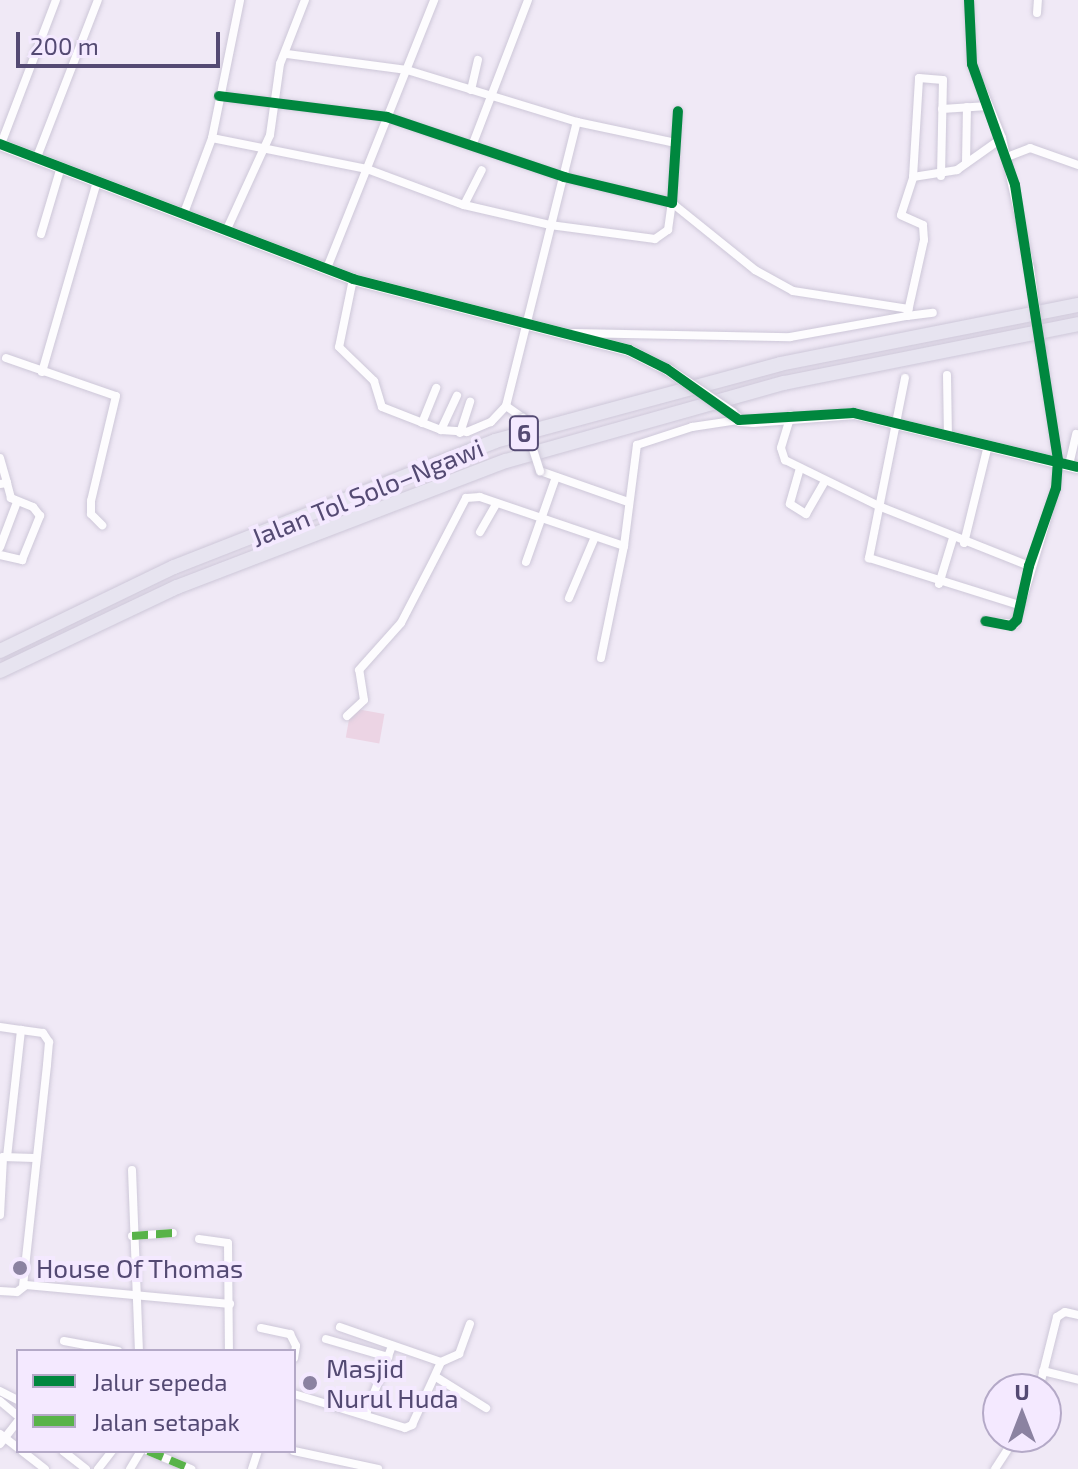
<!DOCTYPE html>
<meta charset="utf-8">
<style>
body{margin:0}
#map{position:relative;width:1078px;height:1469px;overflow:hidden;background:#f0e9f6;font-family:"Exo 2",sans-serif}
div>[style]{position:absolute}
.green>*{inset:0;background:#ecd4e4;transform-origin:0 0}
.roads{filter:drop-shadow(0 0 2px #cdc7d8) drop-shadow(0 0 2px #cdc7d8)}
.street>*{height:8px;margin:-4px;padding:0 4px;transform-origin:4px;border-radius:4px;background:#fdfcfe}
.secondary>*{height:11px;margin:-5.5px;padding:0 5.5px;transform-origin:5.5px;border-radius:5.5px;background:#fdfcfe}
.highway>*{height:14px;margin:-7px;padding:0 7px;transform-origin:7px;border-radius:7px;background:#e7e4f0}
.bridges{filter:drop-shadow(0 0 2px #cdc7d8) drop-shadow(0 0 2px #cdc7d8)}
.street-bridge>*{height:8px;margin:-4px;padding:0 4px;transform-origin:4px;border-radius:4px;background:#fdfcfe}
.secondary-bridge>*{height:11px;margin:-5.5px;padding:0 5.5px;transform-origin:5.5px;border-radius:5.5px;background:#fdfcfe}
.quiet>*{height:8px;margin-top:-4px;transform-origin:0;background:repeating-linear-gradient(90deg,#58b349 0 16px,transparent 0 24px)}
.cycleway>*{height:10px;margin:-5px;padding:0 5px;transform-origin:5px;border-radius:5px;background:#00873e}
.dots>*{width:22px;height:22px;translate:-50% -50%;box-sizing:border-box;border:4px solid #f4e9ff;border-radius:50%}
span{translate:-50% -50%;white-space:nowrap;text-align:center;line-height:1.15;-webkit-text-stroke:8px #f4e9ff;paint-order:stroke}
.shield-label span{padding:2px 6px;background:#f4e9ff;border:2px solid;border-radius:6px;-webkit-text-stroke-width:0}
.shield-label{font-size:24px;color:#544a73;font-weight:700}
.street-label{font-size:26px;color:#544a73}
.poi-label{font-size:26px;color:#544a73}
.left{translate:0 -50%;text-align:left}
.legend{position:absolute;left:16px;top:1349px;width:280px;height:104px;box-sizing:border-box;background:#f4e9ff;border:2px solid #b4a9c7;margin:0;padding:10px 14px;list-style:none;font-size:24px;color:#544a73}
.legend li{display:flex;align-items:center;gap:16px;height:40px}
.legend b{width:40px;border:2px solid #b4a9c7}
.north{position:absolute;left:982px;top:1373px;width:80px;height:80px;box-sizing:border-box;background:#f4e9ff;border:2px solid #b4a9c7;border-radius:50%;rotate:0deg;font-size:22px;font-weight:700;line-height:32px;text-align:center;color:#544a73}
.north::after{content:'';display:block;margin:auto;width:28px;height:36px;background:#8b82a1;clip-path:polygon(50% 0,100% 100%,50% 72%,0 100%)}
.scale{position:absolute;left:16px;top:32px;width:204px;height:36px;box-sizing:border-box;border:4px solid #544a73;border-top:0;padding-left:10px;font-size:24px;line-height:28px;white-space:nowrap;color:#544a73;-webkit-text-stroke:6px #f4e9ff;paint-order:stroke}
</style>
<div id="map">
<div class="green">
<i style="left:351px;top:708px;width:34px;height:30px;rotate:10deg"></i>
</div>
<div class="roads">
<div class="street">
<i style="left:969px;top:0;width:64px;rotate:87.3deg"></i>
<i style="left:972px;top:64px;width:80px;rotate:67.9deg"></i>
<i style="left:1002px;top:138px;width:133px;rotate:77.8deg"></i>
<i style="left:1037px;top:13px;width:13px;rotate:-86deg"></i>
<i style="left:287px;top:54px;width:121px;rotate:7.6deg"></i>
<i style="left:407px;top:70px;width:178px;rotate:17deg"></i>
<i style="left:577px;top:122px;width:101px;rotate:12deg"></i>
<i style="left:471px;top:90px;width:31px;rotate:-77deg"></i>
<i style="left:219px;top:96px;width:169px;rotate:7.1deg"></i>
<i style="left:387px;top:117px;width:187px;rotate:18.7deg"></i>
<i style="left:564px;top:177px;width:111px;rotate:13.5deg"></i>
<i style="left:672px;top:203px;width:92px;rotate:-86.3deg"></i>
<i style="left:942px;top:109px;width:46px;rotate:-3.7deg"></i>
<i style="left:212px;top:138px;width:158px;rotate:11.3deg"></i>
<i style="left:367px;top:169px;width:103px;rotate:20.4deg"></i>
<i style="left:464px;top:205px;width:88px;rotate:13.1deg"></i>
<i style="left:550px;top:225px;width:106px;rotate:7.6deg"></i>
<i style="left:655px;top:239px;width:16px;rotate:-35deg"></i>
<i style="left:668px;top:230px;width:27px;rotate:-82deg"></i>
<i style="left:1px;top:144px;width:154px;rotate:-69.1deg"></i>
<i style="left:472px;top:146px;width:156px;rotate:-69deg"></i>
<i style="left:37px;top:157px;width:168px;rotate:-68.8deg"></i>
<i style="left:1007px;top:157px;width:25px;rotate:-21deg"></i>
<i style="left:1030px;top:148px;width:51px;rotate:19.5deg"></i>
<i style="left:966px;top:163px;width:56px;rotate:-89deg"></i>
<i style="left:913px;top:177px;width:45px;rotate:-9deg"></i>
<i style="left:957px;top:170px;width:55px;rotate:-35.4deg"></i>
<i style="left:672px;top:203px;width:107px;rotate:38.9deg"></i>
<i style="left:755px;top:270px;width:43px;rotate:28.9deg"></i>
<i style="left:793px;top:291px;width:117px;rotate:8.8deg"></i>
<i style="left:464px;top:205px;width:39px;rotate:-63deg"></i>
<i style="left:184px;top:213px;width:80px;rotate:-69.5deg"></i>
<i style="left:212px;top:138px;width:141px;rotate:-78.5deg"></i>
<i style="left:227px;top:229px;width:103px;rotate:-65.4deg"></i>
<i style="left:270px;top:135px;width:72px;rotate:-82deg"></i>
<i style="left:280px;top:64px;width:69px;rotate:-68.7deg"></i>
<i style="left:41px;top:234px;width:70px;rotate:-73.4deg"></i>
<i style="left:327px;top:268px;width:289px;rotate:-68.2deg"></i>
<i style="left:353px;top:279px;width:69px;rotate:101.6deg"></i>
<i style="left:339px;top:347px;width:49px;rotate:44.2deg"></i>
<i style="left:374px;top:381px;width:27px;rotate:73deg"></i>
<i style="left:382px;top:407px;width:63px;rotate:21.3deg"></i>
<i style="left:441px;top:430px;width:26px;rotate:4deg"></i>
<i style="left:467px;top:432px;width:26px;rotate:-23deg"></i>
<i style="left:491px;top:422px;width:22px;rotate:-47deg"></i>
<i style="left:506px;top:406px;width:293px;rotate:-76deg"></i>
<i style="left:907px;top:316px;width:26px;rotate:-7deg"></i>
<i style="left:574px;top:333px;width:216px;rotate:1.1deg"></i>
<i style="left:790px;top:337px;width:119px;rotate:-10.2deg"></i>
<i style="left:907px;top:316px;width:78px;rotate:-77.4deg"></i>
<i style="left:924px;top:240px;width:15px;rotate:-94deg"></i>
<i style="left:923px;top:225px;width:24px;rotate:-156deg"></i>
<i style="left:901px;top:215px;width:40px;rotate:-72deg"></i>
<i style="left:913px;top:177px;width:99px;rotate:-86.5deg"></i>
<i style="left:919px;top:78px;width:24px;rotate:5deg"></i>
<i style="left:943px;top:80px;width:96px;rotate:91.2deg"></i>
<i style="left:6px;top:358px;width:116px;rotate:19.1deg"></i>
<i style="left:116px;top:396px;width:108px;rotate:103.4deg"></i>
<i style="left:91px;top:501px;width:13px;rotate:90deg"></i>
<i style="left:91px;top:514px;width:16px;rotate:45deg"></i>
<i style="left:42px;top:372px;width:199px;rotate:-73.9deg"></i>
<i style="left:947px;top:375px;width:61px;rotate:89.1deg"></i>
<i style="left:905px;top:378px;width:184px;rotate:101.3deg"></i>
<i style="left:869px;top:558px;width:157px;rotate:17.4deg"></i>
<i style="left:506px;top:406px;width:21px;rotate:35deg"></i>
<i style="left:791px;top:415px;width:34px;rotate:107deg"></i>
<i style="left:781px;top:448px;width:13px;rotate:72deg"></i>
<i style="left:785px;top:460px;width:107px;rotate:26.1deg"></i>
<i style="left:881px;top:507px;width:159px;rotate:21.7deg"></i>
<i style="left:422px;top:423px;width:38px;rotate:-68deg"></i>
<i style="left:441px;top:430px;width:38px;rotate:-65deg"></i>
<i style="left:460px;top:433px;width:33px;rotate:-72deg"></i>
<i style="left:0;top:458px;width:26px;rotate:74deg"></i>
<i style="left:7px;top:483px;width:7px;rotate:172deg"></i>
<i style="left:1069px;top:465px;width:32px;rotate:-77deg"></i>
<i style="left:800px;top:468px;width:37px;rotate:106deg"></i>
<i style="left:790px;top:504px;width:19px;rotate:32deg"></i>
<i style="left:806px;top:514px;width:38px;rotate:-60deg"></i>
<i style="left:540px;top:471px;width:93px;rotate:19.4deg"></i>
<i style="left:480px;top:532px;width:32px;rotate:-60deg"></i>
<i style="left:964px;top:543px;width:101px;rotate:-76.2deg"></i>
<i style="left:0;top:547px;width:48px;rotate:-69.3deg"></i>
<i style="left:0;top:555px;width:23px;rotate:13deg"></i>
<i style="left:22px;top:560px;width:48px;rotate:-67.8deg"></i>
<i style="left:40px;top:516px;width:11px;rotate:-128deg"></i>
<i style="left:33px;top:507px;width:24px;rotate:-158deg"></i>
<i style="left:11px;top:498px;width:16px;rotate:-105deg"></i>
<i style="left:526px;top:562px;width:90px;rotate:-70.6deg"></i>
<i style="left:939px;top:584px;width:48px;rotate:-73.1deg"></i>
<i style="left:569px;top:598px;width:64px;rotate:-67deg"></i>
<i style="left:985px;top:621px;width:30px;rotate:6deg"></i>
<i style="left:1015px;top:624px;width:142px;rotate:-73.2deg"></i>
<i style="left:1056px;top:488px;width:28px;rotate:-86deg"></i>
<i style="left:1058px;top:460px;width:113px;rotate:-98.6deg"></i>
<i style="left:601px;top:658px;width:114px;rotate:-78.4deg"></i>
<i style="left:624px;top:546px;width:102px;rotate:-82.7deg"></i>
<i style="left:637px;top:445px;width:58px;rotate:-18.1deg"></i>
<i style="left:692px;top:427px;width:48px;rotate:-8.5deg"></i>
<i style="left:347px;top:716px;width:23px;rotate:-43deg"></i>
<i style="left:364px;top:700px;width:30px;rotate:-99deg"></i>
<i style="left:359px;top:670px;width:63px;rotate:-48.2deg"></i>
<i style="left:401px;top:623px;width:141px;rotate:-62.5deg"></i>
<i style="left:466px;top:498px;width:14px;rotate:-4deg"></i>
<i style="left:480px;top:497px;width:152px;rotate:18.8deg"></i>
<i style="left:0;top:1027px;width:21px;rotate:8deg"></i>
<i style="left:7px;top:1157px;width:128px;rotate:-83.7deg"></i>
<i style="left:21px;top:1030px;width:22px;rotate:8deg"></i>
<i style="left:43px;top:1033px;width:11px;rotate:56deg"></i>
<i style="left:49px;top:1042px;width:23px;rotate:95deg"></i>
<i style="left:47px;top:1065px;width:221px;rotate:96.2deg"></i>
<i style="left:132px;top:1170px;width:181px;rotate:87.8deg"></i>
<i style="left:0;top:1215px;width:58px;rotate:-87deg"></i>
<i style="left:3px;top:1157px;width:31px;rotate:2deg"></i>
<i style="left:132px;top:1236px;width:41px;rotate:-4.2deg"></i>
<i style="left:199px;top:1239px;width:29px;rotate:8deg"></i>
<i style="left:228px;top:1243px;width:108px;rotate:89.5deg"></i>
<i style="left:0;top:1291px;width:17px;rotate:3deg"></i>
<i style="left:17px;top:1292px;width:11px;rotate:-38deg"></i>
<i style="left:26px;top:1285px;width:205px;rotate:5.3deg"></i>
<i style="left:261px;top:1328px;width:30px;rotate:12deg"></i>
<i style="left:290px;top:1334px;width:13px;rotate:63deg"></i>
<i style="left:296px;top:1346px;width:12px;rotate:99deg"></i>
<i style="left:326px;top:1339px;width:65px;rotate:16.2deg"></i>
<i style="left:64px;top:1341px;width:55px;rotate:10.5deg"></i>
<i style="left:441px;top:1362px;width:20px;rotate:-24deg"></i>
<i style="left:459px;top:1354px;width:32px;rotate:-70deg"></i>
<i style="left:1043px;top:1371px;width:36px;rotate:14deg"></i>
<i style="left:436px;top:1377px;width:59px;rotate:31.8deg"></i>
<i style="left:1039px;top:1389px;width:74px;rotate:-76deg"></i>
<i style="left:1057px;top:1317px;width:9px;rotate:-32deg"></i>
<i style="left:1065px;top:1312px;width:13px;rotate:13deg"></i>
<i style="left:0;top:1391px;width:20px;rotate:27deg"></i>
<i style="left:294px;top:1394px;width:116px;rotate:17deg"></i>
<i style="left:405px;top:1428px;width:8px;rotate:-23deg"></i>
<i style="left:412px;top:1425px;width:69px;rotate:-65.3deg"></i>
<i style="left:441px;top:1362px;width:107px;rotate:-160.9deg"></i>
<i style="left:0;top:1401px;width:23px;rotate:40deg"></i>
<i style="left:366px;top:1414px;width:73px;rotate:-69.1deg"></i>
<i style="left:0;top:1434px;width:23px;rotate:38deg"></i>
<i style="left:0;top:1444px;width:29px;rotate:-52deg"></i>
<i style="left:22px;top:1451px;width:29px;rotate:38deg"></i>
<i style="left:63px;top:1451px;width:29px;rotate:38deg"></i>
<i style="left:148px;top:1451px;width:47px;rotate:22.7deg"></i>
<i style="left:294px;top:1451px;width:86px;rotate:12.1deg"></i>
<i style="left:98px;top:1469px;width:23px;rotate:-52deg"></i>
<i style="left:130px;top:1469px;width:21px;rotate:-59deg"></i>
<i style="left:252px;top:1469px;width:19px;rotate:-72deg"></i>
<i style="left:995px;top:1469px;width:38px;rotate:-57deg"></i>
</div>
<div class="secondary">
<i style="left:0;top:144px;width:378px;rotate:20.9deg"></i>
<i style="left:353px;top:279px;width:285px;rotate:14.4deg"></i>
<i style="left:629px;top:350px;width:42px;rotate:26.6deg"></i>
<i style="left:732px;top:413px;width:10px;rotate:45deg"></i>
<i style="left:739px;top:420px;width:14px;rotate:4deg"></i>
<i style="left:753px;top:421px;width:101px;rotate:-4.5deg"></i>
<i style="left:854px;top:413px;width:230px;rotate:13.6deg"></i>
</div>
<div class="highway">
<i style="left:0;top:651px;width:193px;rotate:-25.8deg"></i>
<i style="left:174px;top:567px;width:345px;rotate:-21.4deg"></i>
<i style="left:495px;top:441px;width:295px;rotate:-15.1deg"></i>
<i style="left:780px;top:364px;width:304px;rotate:-11.2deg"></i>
<i style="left:0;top:671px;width:196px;rotate:-25.4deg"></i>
<i style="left:177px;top:587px;width:352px;rotate:-21deg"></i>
<i style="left:506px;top:461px;width:289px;rotate:-15.7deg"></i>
<i style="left:784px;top:383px;width:300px;rotate:-11.3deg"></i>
</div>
</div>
<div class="bridges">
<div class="street-bridge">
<i style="left:1030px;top:268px;width:81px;rotate:82.2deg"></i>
<i style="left:523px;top:418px;width:56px;rotate:72.2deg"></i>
</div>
<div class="secondary-bridge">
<i style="left:667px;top:369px;width:78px;rotate:34.1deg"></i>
</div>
</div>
<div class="quiet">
<i style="left:132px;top:1236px;width:41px;rotate:-4.2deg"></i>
<i style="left:148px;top:1451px;width:47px;rotate:22.7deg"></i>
</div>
<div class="cycleway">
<i style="left:969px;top:0;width:64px;rotate:87.3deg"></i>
<i style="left:972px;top:64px;width:128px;rotate:70.4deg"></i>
<i style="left:1015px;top:185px;width:278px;rotate:81.1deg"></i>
<i style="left:1058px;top:460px;width:28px;rotate:94deg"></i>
<i style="left:1056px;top:488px;width:83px;rotate:109.1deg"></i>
<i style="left:1029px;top:566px;width:55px;rotate:102.5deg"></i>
<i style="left:1017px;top:620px;width:8px;rotate:135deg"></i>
<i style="left:1011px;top:626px;width:26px;rotate:-169deg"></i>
<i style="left:219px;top:96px;width:169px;rotate:7.1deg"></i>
<i style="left:387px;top:117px;width:187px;rotate:18.7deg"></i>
<i style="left:564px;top:177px;width:111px;rotate:13.5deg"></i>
<i style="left:672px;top:203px;width:92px;rotate:-86.3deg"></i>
<i style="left:0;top:144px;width:378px;rotate:20.9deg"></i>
<i style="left:353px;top:279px;width:285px;rotate:14.4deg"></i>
<i style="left:629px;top:350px;width:42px;rotate:26.6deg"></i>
<i style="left:667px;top:369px;width:88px;rotate:35.3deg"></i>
<i style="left:739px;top:420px;width:115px;rotate:-3.5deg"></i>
<i style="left:854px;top:413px;width:230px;rotate:13.6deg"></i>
</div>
<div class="dots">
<i style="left:20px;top:1268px;background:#8b82a1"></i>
<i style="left:310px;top:1383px;background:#8b82a1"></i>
</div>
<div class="shield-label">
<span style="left:524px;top:433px">6</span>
</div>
<div class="street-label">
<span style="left:367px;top:492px;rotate:-22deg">Jalan Tol Solo–Ngawi</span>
</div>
<div class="poi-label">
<span class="left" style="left:36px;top:1268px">House Of Thomas</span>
<span class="left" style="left:326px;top:1383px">Masjid<br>Nurul Huda</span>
</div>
<ul class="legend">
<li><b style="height:10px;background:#00873e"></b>Jalur sepeda</li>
<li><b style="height:10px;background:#58b349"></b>Jalan setapak</li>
</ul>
<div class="north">U</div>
<div class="scale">200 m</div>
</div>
